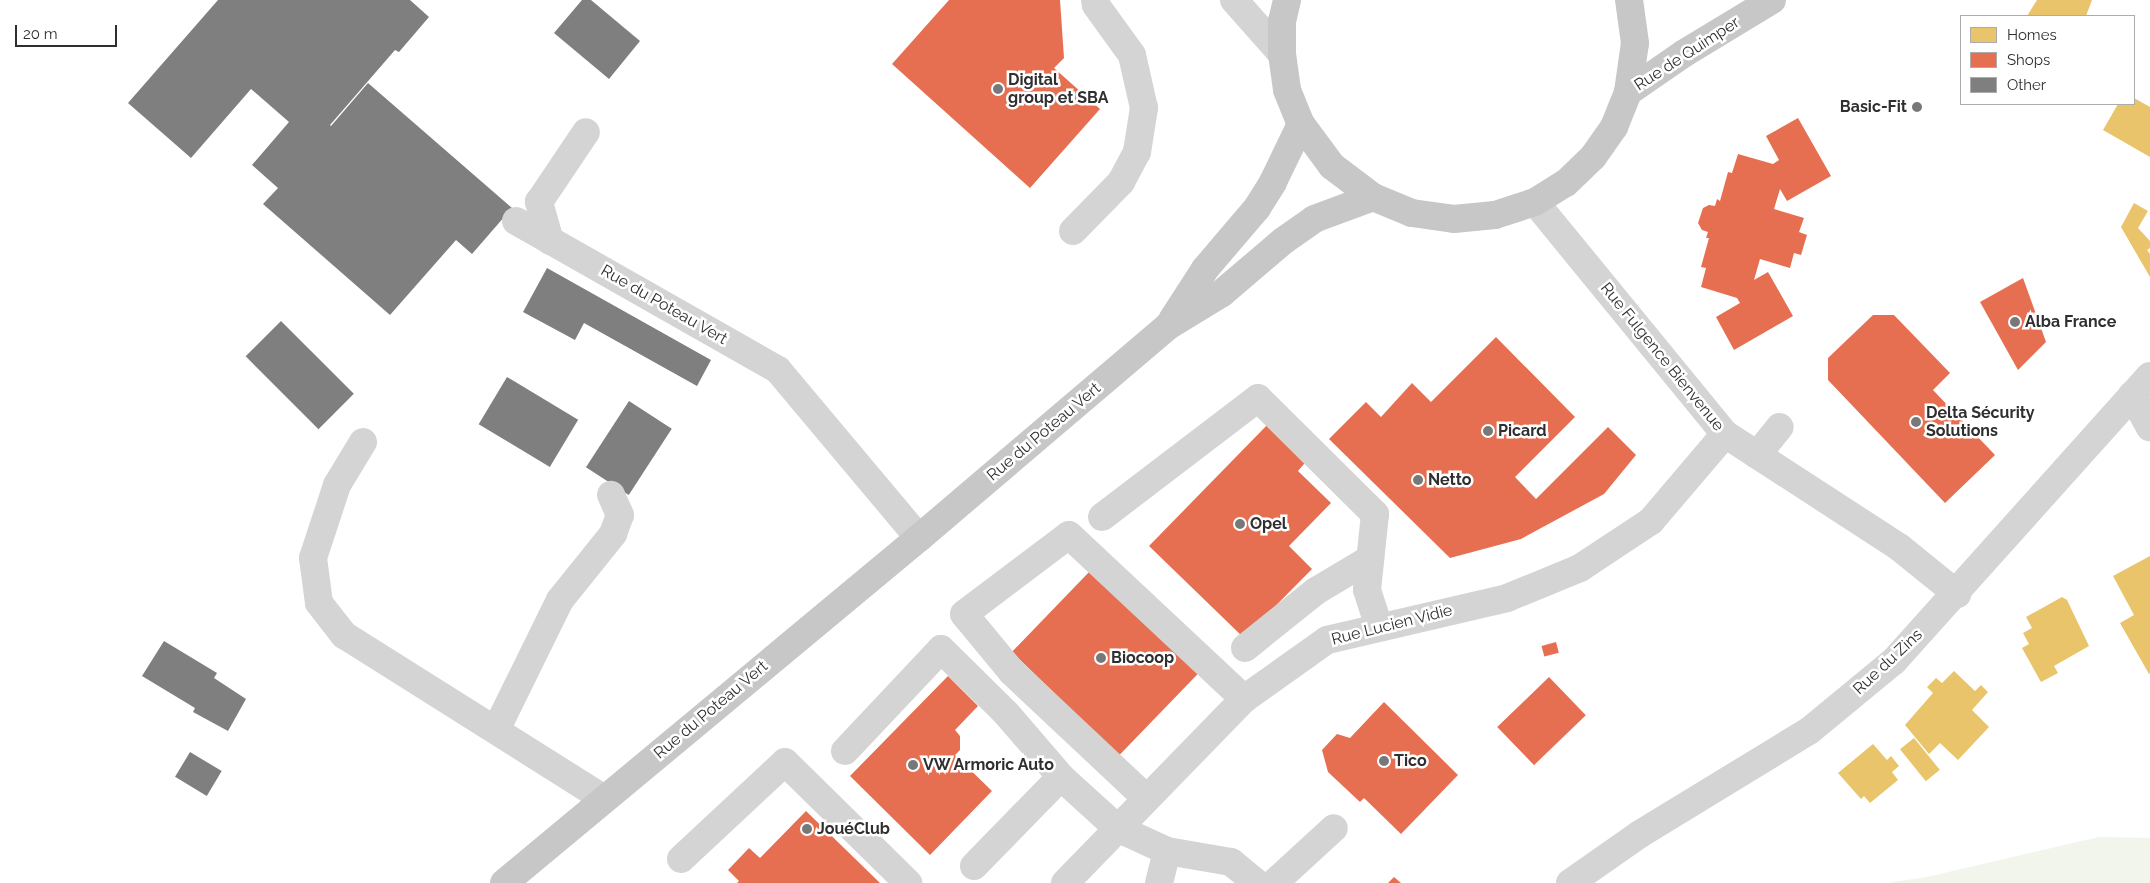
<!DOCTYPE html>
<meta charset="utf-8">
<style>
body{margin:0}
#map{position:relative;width:2150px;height:883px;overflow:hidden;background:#fff;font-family:Raleway,sans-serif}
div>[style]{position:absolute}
.green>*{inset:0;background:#f1f5ec}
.homes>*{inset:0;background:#e9c46a;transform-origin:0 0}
.shops>*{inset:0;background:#e76f51;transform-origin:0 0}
.building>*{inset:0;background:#7f7f7f;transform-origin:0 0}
.minor>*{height:28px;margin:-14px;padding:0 14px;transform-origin:14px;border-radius:14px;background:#d4d4d4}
.major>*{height:28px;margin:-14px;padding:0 14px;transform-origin:14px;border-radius:14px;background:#c7c7c7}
.dots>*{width:14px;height:14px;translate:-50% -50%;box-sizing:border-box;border:2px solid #fff;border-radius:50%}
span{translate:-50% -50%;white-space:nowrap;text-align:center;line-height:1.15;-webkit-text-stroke:5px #fff;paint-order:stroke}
.street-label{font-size:16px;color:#2f2f2f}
.poi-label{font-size:16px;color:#2f2f2f;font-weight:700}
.left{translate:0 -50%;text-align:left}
.right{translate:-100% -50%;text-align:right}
.legend{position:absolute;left:1960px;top:15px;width:175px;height:90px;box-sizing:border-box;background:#fff;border:1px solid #acacac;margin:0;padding:6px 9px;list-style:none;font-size:15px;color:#2f2f2f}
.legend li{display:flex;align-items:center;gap:10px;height:25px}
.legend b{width:25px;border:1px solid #acacac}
.scale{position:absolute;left:15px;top:25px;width:102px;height:22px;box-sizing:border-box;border:2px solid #2f2f2f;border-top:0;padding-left:6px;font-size:15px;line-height:18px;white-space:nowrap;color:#2f2f2f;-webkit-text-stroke:4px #fff;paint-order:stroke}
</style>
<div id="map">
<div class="green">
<i style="clip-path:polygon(2099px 837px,2150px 838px,2150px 883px,1888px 883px,1927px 877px)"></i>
</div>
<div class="homes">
<i style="clip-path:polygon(2037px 0,2092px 0,2086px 16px,2027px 16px)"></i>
<i style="clip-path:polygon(2134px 98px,2150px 107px,2150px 157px,2103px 130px,2118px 104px,2134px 104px)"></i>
<i style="clip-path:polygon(2134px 203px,2148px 211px,2138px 228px,2150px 241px,2150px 248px,2147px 250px,2150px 254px,2150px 277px,2121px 227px)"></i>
<i style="clip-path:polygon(2150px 556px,2150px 673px,2149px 674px,2120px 623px,2134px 615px,2113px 576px)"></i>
<i style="clip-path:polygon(2062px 597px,2067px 600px,2089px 646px,2054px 666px,2058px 673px,2041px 682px,2022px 648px,2029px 644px,2023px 633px,2032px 628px,2026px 617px)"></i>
<i style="clip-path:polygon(1954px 671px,1975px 691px,1981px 685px,1988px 692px,1972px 710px,1989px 727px,1958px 760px,1940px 743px,1929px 754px,1905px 725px,1933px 693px,1927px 687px,1936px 678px,1942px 683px)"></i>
<i style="left:1914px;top:738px;width:41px;height:18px;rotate:51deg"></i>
<i style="clip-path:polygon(1873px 744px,1887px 760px,1891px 756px,1899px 766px,1892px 772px,1898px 780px,1870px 803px,1864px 796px,1861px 799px,1838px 773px)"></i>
</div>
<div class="shops">
<i style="clip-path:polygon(949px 0,1060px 0,1064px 58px,1054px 68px,1100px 109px,1030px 188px,892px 64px)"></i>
<i style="clip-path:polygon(1798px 118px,1831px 176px,1787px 201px,1780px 189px,1774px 209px,1804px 218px,1799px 232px,1807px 235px,1801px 255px,1794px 253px,1790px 268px,1760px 259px,1754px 280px,1768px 272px,1793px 316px,1734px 350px,1716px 317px,1740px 303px,1737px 298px,1701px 287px,1706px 268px,1701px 267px,1709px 238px,1706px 238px,1708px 232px,1702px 230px,1698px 223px,1703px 208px,1709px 205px,1715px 206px,1717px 199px,1720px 201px,1728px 172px,1732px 173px,1738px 154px,1773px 164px,1779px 160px,1766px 136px)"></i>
<i style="clip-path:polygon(2023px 278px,2046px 342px,2018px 370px,1980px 302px)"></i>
<i style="clip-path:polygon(1873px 315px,1894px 315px,1950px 373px,1933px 390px,1995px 455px,1945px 503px,1828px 380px,1828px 358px)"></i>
<i style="clip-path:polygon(1496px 337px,1575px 417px,1515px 477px,1536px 499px,1608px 427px,1636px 455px,1604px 494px,1521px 539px,1450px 558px,1329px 439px,1366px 402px,1381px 417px,1412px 383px,1431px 402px)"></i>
<i style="clip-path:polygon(1272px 420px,1310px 457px,1298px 471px,1331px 503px,1289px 546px,1312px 569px,1244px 638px,1149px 546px)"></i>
<i style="left:1091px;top:570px;width:149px;height:114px;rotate:44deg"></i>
<i style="left:1556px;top:642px;width:11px;height:15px;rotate:75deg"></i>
<i style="clip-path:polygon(948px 676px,978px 706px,955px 730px,960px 736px,960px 750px,955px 755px,992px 791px,930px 855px,850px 776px)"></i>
<i style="left:1549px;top:677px;width:53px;height:72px;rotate:46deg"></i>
<i style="clip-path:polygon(1384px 702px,1458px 775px,1401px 834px,1364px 798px,1360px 802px,1328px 772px,1322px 750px,1337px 734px,1350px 738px)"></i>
<i style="clip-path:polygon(806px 811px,880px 883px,737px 883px,739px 881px,728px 870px,749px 848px,760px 858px)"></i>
<i style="clip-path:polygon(1394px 877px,1401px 883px,1388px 883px)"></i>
</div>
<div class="building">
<i style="clip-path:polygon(218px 0,410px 0,429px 17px,399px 52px,395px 50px,330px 125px,331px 126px,368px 83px,512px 208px,472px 254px,456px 240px,390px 315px,263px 204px,278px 188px,252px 165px,289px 122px,251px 89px,191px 158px,128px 103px)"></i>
<i style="clip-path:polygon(582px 0,591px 0,640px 41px,609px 79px,554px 33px)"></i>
<i style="clip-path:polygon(547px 268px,711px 360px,697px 386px,584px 323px,575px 340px,523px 312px)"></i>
<i style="left:281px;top:321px;width:103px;height:50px;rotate:45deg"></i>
<i style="left:507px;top:377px;width:83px;height:55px;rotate:31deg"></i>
<i style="left:629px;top:401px;width:51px;height:79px;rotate:33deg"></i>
<i style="clip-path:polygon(164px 641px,217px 673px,214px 678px,246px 699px,228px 731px,193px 712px,195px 708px,142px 676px)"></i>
<i style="left:190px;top:752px;width:37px;height:29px;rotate:31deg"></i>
</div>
<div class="minor">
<i style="left:1234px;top:0;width:72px;rotate:48.4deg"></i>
<i style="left:1535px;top:202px;width:300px;rotate:50.7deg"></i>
<i style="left:1725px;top:434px;width:207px;rotate:33deg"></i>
<i style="left:1899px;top:547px;width:75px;rotate:39deg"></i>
<i style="left:516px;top:221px;width:301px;rotate:29.6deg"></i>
<i style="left:778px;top:370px;width:219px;rotate:50deg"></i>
<i style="left:1073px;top:231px;width:69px;rotate:-45.6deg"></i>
<i style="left:1121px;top:182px;width:34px;rotate:-62deg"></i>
<i style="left:1137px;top:152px;width:45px;rotate:-81deg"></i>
<i style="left:1144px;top:108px;width:54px;rotate:-102.8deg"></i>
<i style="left:1132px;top:55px;width:62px;rotate:-125.8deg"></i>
<i style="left:1096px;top:5px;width:5px;rotate:-101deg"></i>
<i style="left:550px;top:241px;width:41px;rotate:-105.8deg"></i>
<i style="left:539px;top:202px;width:84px;rotate:-56.1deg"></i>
<i style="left:2132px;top:395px;width:37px;rotate:61deg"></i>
<i style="left:363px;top:442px;width:50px;rotate:121.2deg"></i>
<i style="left:337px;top:485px;width:77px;rotate:108.2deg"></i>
<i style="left:313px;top:558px;width:45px;rotate:82.4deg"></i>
<i style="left:319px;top:603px;width:41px;rotate:52deg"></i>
<i style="left:344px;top:635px;width:306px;rotate:32.2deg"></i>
<i style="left:1757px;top:455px;width:36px;rotate:-51deg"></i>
<i style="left:1102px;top:517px;width:196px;rotate:-37.3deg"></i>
<i style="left:1258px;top:398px;width:165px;rotate:44.8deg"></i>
<i style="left:1375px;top:514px;width:76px;rotate:96deg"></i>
<i style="left:1367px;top:590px;width:39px;rotate:72deg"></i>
<i style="left:1245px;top:648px;width:91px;rotate:-38.8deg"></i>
<i style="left:1316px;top:591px;width:63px;rotate:-30.7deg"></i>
<i style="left:496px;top:730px;width:145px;rotate:-63.8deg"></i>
<i style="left:560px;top:600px;width:85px;rotate:-51.2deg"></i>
<i style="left:613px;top:534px;width:20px;rotate:-70deg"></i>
<i style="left:620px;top:515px;width:22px;rotate:-114deg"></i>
<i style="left:845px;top:751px;width:140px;rotate:-46.7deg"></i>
<i style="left:941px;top:649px;width:91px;rotate:44.6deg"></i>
<i style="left:1006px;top:713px;width:84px;rotate:49.3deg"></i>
<i style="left:1146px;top:798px;width:184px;rotate:-136.8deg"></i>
<i style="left:1012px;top:672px;width:75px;rotate:-129.6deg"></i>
<i style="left:964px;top:614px;width:131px;rotate:-37deg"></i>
<i style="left:1069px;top:535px;width:240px;rotate:43.1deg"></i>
<i style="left:1167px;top:851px;width:65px;rotate:9.8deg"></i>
<i style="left:1231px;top:862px;width:33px;rotate:39deg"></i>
<i style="left:681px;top:859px;width:142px;rotate:-43deg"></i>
<i style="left:785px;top:762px;width:173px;rotate:44.5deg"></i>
<i style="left:974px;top:866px;width:124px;rotate:-45.7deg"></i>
<i style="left:1061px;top:777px;width:76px;rotate:42.3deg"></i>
<i style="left:1117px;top:828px;width:55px;rotate:24.7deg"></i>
<i style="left:1167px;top:851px;width:33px;rotate:104deg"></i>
<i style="left:1065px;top:883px;width:257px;rotate:-45.8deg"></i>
<i style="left:1244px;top:699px;width:102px;rotate:-35.4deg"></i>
<i style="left:1327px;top:640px;width:185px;rotate:-13.1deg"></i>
<i style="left:1507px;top:598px;width:79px;rotate:-22.3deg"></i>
<i style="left:1580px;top:568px;width:85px;rotate:-33.5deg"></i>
<i style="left:1651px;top:521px;width:114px;rotate:-49.6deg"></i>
<i style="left:1274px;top:883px;width:81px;rotate:-42.5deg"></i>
<i style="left:1570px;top:883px;width:85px;rotate:-35deg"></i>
<i style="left:1640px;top:834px;width:198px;rotate:-31.4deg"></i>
<i style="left:1809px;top:731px;width:110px;rotate:-39.5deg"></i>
<i style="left:1894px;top:661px;width:383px;rotate:-48.1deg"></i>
</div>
<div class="major">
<i style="left:1287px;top:0;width:22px;rotate:103deg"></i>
<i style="left:1282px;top:21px;width:33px;rotate:90deg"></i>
<i style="left:1282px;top:54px;width:36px;rotate:82deg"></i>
<i style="left:1287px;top:90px;width:37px;rotate:68deg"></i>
<i style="left:1301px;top:124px;width:52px;rotate:53.6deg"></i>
<i style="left:1332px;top:166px;width:51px;rotate:37.1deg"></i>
<i style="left:1373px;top:197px;width:42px;rotate:22.3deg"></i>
<i style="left:1412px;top:213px;width:42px;rotate:8.1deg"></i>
<i style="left:1454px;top:219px;width:41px;rotate:-5.6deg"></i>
<i style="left:1495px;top:215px;width:42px;rotate:-18deg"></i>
<i style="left:1535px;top:202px;width:36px;rotate:-32deg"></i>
<i style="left:1566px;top:183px;width:37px;rotate:-44deg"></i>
<i style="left:1593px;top:157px;width:37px;rotate:-55deg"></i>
<i style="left:1614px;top:127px;width:38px;rotate:-68deg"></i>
<i style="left:1628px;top:92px;width:49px;rotate:-81.9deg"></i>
<i style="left:1635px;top:43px;width:43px;rotate:-97.9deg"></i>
<i style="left:1628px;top:92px;width:67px;rotate:-34.6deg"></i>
<i style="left:1683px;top:54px;width:104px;rotate:-31.2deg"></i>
<i style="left:1172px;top:320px;width:61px;rotate:-57.1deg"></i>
<i style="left:1205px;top:269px;width:80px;rotate:-49.6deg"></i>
<i style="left:1257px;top:208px;width:31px;rotate:-58deg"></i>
<i style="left:1273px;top:182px;width:64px;rotate:-64.2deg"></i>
<i style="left:504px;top:883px;width:540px;rotate:-39.74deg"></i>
<i style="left:919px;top:538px;width:327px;rotate:-40.4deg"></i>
<i style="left:1168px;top:326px;width:63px;rotate:-31.4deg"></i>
<i style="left:1222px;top:293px;width:80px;rotate:-40.4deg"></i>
<i style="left:1283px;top:241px;width:38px;rotate:-35deg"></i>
<i style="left:1314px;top:219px;width:63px;rotate:-20.4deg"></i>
</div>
<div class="dots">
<i style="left:998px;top:89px;background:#787878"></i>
<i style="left:1917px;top:107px;background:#787878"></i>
<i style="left:2015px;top:322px;background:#787878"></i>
<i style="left:1916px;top:422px;background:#787878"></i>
<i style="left:1488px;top:431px;background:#787878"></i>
<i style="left:1418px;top:480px;background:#787878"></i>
<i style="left:1240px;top:524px;background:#787878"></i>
<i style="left:1101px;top:658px;background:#787878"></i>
<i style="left:1384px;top:761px;background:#787878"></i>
<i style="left:913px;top:765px;background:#787878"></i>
<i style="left:807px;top:829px;background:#787878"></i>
</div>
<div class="street-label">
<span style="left:1687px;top:54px;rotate:-33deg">Rue de Quimper</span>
<span style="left:664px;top:305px;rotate:30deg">Rue du Poteau Vert</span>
<span style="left:1662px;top:357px;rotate:51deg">Rue Fulgence Bienvenue</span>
<span style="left:1044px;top:432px;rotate:-40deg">Rue du Poteau Vert</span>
<span style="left:1392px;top:625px;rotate:-14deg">Rue Lucien Vidie</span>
<span style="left:1888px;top:662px;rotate:-43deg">Rue du Zins</span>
<span style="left:711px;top:710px;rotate:-40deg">Rue du Poteau Vert</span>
</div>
<div class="poi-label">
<span class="left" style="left:1008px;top:89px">Digital<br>group et SBA</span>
<span class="right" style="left:1907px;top:107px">Basic-Fit</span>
<span class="left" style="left:2025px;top:322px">Alba France</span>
<span class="left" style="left:1926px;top:422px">Delta Sécurity<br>Solutions</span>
<span class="left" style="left:1498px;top:431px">Picard</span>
<span class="left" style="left:1428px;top:480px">Netto</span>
<span class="left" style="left:1250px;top:524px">Opel</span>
<span class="left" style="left:1111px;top:658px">Biocoop</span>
<span class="left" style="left:1394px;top:761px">Tico</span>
<span class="left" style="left:923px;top:765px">VW Armoric Auto</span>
<span class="left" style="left:817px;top:829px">JouéClub</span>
</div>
<ul class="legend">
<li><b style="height:14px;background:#e9c46a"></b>Homes</li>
<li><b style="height:14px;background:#e76f51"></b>Shops</li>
<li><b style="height:14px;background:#7f7f7f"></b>Other</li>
</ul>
<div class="scale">20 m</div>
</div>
